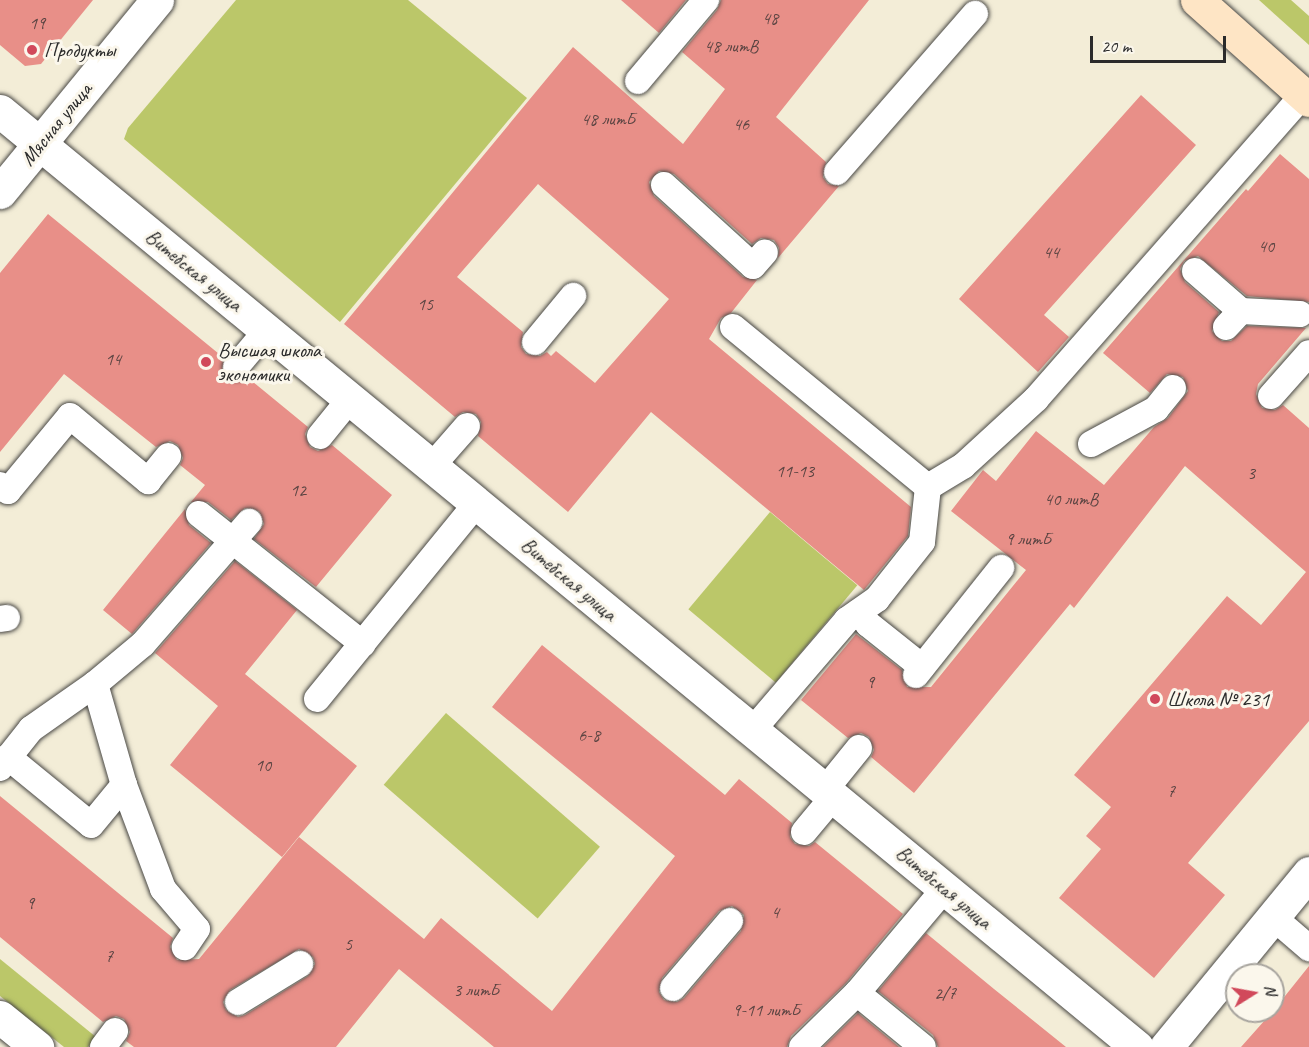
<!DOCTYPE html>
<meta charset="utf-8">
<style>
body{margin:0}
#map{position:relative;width:1309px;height:1047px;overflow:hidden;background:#f3edd7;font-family:Caveat,sans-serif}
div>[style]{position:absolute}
.green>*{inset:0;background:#bbc769;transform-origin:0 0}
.building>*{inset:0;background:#e88f88}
.roads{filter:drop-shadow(0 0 2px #494845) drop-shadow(0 0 2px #494845)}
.lane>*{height:26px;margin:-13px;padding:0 13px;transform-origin:13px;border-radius:13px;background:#fff}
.street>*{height:33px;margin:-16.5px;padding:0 16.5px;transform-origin:16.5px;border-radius:16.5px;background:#fff}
.secondary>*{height:33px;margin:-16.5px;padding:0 16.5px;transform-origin:16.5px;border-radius:16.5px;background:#fee5c5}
.dots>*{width:16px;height:16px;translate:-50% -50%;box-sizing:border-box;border:3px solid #fbf7ec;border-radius:50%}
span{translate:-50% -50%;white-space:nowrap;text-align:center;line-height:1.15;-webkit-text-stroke:6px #fbf7ec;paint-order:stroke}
.number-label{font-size:18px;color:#5a4442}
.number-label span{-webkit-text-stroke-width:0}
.poi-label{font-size:21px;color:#2b2b2b}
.left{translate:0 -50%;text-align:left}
.street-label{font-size:21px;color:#2b2b2b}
.north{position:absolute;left:1225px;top:963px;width:60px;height:60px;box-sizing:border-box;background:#fbf7ec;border:2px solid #a8a59f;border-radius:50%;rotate:79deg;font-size:16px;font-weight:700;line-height:24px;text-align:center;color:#2b2b2b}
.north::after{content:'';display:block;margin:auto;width:21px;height:27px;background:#d1495b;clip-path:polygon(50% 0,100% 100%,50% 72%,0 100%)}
.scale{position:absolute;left:1090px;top:36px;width:136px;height:27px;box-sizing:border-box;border:3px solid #2b2b2b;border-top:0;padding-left:8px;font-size:18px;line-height:21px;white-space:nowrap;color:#2b2b2b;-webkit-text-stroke:4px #fbf7ec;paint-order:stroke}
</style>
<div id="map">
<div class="green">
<i style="clip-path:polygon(236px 0,408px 0,527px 98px,340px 322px,124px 139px,128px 128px)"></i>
<i style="clip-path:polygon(1259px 0,1291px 0,1309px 16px,1309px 45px)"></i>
<i style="left:770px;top:512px;width:114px;height:127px;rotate:40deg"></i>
<i style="left:446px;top:713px;width:204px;height:95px;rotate:41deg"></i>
<i style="clip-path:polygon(0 959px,96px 1037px,88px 1047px,64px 1047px,0 996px)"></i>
</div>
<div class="building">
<i style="clip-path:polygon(0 0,93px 0,41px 64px,25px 66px,0 45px)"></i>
<i style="clip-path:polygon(621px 0,686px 0,659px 33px)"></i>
<i style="clip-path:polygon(evenodd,721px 0,869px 0,776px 117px,826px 162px,823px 177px,828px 184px,839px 186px,778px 258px,779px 248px,774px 240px,761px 238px,752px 244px,674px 174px,659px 171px,649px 182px,654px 196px,743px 277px,757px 280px,731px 313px,721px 318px,709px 339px,911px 507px,908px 536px,864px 590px,651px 412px,568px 512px,478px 436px,481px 422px,476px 414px,463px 412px,455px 417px,344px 324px,573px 47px,683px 144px,725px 89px,682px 52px,717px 10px,721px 0,538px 184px,669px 299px,595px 383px,556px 351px,551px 356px,547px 352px,540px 356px,526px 354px,521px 347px,523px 332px,457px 277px,538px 184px)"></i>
<i style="clip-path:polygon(1141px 95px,1196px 145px,1044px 315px,1069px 337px,1038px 372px,959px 299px)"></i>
<i style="clip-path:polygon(1280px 154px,1309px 179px,1309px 302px,1247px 296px,1198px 256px,1184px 261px,1180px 269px,1185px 282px,1219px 312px,1212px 331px,1222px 341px,1231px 341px,1247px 326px,1306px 328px,1258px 384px,1256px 394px,1262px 408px,1275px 410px,1283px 405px,1309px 428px,1309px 721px,1188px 863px,1225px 895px,1154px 978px,1059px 898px,1101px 849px,1086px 836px,1111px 807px,1074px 775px,1227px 596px,1261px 625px,1306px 572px,1185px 466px,1074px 608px,1070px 604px,914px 793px,871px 757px,874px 750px,869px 737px,861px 733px,848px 738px,801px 700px,856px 634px,902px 670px,907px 687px,931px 687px,1026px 570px,951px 511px,983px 470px,996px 481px,1036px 431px,1104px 485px,1154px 427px,1168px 418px,1188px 391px,1183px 377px,1167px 374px,1150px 393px,1103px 353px,1246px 189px,1248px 191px)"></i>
<i style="clip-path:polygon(48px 214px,224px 358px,222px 372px,227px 379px,241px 381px,247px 377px,308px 427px,305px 434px,310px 447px,318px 451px,332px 445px,392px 495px,316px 587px,254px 539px,264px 524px,259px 511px,245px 508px,231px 520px,208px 502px,191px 502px,205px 485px,180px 465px,183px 458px,178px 445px,170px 441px,156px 447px,64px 374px,0 452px,0 273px)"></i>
<i style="clip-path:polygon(185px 509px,189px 525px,211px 543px,132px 634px,103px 610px)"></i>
<i style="clip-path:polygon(235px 561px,297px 610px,245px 674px,357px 766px,282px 857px,170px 765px,218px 706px,155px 653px)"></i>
<i style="clip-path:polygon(evenodd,542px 645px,725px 795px,739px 779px,792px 823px,790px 837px,795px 844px,809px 846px,815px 842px,903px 914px,846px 983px,791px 1036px,787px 1047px,494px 1047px,399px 969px,336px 1047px,134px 1047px,126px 1041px,130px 1032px,124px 1019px,116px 1016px,103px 1022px,0 937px,0 796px,173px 938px,170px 947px,177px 960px,199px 959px,299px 837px,424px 939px,441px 918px,552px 1011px,675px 856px,492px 707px,542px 645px,732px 906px,744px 915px,741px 931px,684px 998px,677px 1002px,664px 1000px,659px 992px,662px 978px,719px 911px,732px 906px,542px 645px,299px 949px,313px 957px,315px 964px,308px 976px,245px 1015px,238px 1017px,226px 1010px,223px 1002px,230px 990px,299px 949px)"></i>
<i style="clip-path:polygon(926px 933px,994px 989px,1066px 1047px,938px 1047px,933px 1035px,878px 991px)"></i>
<i style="clip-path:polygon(1309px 966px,1309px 1047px,1241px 1047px,1273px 1011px)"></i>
<i style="clip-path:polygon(858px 1013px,899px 1047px,823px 1047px)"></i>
</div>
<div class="roads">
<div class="lane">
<i style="left:638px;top:81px;width:106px;rotate:-50deg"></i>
<i style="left:837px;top:172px;width:210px;rotate:-48.9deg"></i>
<i style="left:664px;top:185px;width:120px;rotate:42.3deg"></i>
<i style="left:753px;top:266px;width:18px;rotate:-49deg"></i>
<i style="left:1195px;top:271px;width:61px;rotate:41deg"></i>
<i style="left:733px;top:327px;width:252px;rotate:39.4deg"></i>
<i style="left:928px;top:487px;width:55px;rotate:96.2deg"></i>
<i style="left:922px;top:542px;width:73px;rotate:128.3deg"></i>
<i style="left:877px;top:599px;width:37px;rotate:145deg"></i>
<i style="left:847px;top:620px;width:146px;rotate:130.6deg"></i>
<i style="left:1226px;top:327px;width:22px;rotate:-47deg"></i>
<i style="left:1241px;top:311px;width:59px;rotate:2.9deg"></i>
<i style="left:535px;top:342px;width:60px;rotate:-50.4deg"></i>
<i style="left:236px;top:367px;width:48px;rotate:-50deg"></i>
<i style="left:1271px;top:396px;width:57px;rotate:-48.5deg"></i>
<i style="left:320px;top:436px;width:48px;rotate:-51deg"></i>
<i style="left:1091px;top:444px;width:74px;rotate:-28.3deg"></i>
<i style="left:1156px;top:409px;width:27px;rotate:-51deg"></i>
<i style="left:432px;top:466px;width:53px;rotate:-48.8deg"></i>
<i style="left:0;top:485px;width:10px;rotate:37deg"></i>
<i style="left:8px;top:491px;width:97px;rotate:-50.4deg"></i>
<i style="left:70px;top:416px;width:102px;rotate:39.8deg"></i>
<i style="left:148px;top:481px;width:32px;rotate:-51deg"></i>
<i style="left:928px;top:487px;width:41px;rotate:-31deg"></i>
<i style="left:963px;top:466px;width:99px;rotate:-42.5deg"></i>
<i style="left:1036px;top:399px;width:405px;rotate:-48.7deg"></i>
<i style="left:199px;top:514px;width:209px;rotate:38.4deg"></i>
<i style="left:859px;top:612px;width:15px;rotate:53deg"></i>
<i style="left:868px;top:624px;width:69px;rotate:38.5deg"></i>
<i style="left:0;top:619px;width:7px;rotate:-8deg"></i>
<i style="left:916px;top:675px;width:137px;rotate:-51.5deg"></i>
<i style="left:95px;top:684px;width:105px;rotate:74deg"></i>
<i style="left:124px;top:785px;width:111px;rotate:69.4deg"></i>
<i style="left:163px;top:889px;width:52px;rotate:49.6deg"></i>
<i style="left:197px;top:929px;width:22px;rotate:124deg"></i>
<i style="left:317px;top:699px;width:253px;rotate:-50.8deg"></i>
<i style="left:8px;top:757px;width:107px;rotate:39.3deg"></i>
<i style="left:91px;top:825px;width:52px;rotate:-50.5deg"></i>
<i style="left:0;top:768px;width:50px;rotate:-51.5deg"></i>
<i style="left:31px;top:729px;width:78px;rotate:-35.1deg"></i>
<i style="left:95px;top:684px;width:62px;rotate:-39.8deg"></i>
<i style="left:143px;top:644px;width:162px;rotate:-49deg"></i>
<i style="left:825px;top:790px;width:54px;rotate:-51deg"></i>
<i style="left:804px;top:832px;width:47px;rotate:-50.2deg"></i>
<i style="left:1273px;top:917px;width:48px;rotate:40.7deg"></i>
<i style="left:673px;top:988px;width:88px;rotate:-49.6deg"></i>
<i style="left:857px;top:993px;width:85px;rotate:39.3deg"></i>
<i style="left:238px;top:1002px;width:73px;rotate:-31.5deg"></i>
<i style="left:103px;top:1047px;width:20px;rotate:-53deg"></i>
<i style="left:802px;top:1047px;width:77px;rotate:-44.5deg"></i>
<i style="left:857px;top:993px;width:137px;rotate:-50deg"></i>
</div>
<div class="street">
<i style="left:0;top:111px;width:1473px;rotate:39.46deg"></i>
<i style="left:0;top:192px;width:248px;rotate:-50.7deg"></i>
<i style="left:0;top:1017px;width:48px;rotate:39deg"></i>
<i style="left:1166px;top:1047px;width:225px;rotate:-50.6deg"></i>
</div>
<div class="secondary">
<i style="left:1197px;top:0;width:150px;rotate:41.8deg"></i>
</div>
</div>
<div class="dots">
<i style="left:32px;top:50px;background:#d1495b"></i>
<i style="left:206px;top:362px;background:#d1495b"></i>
<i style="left:1155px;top:699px;background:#d1495b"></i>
</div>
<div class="number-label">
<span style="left:770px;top:18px">48</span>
<span style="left:37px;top:23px">19</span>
<span style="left:731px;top:46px">48 литВ</span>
<span style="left:608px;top:119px">48 литБ</span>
<span style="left:741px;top:124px">46</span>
<span style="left:1266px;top:246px">40</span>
<span style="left:1051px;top:252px">44</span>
<span style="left:425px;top:304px">15</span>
<span style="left:113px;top:359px">14</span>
<span style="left:795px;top:471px">11-13</span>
<span style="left:1251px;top:473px">3</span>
<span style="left:298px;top:490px">12</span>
<span style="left:1071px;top:499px">40 литВ</span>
<span style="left:1028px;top:539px">9 литБ</span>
<span style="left:870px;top:682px">9</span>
<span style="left:589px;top:735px">6-8</span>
<span style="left:263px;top:765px">10</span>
<span style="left:1171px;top:791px">7</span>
<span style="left:30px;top:903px">9</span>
<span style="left:775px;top:912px">4</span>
<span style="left:348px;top:944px">5</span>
<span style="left:109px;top:956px">7</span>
<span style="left:476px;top:990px">3 литБ</span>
<span style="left:945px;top:993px">2/7</span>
<span style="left:766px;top:1010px">9-11 литБ</span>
</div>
<div class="poi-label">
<span class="left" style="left:44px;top:50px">Продукты</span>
<span class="left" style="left:218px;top:362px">Высшая школа<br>экономики</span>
<span class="left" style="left:1167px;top:699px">Школа № 231</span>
</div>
<div class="street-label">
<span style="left:56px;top:124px;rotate:-51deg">Мясная улица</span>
<span style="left:194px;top:270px;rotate:39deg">Витебская улица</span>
<span style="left:569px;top:579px;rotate:40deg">Витебская улица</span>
<span style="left:944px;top:887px;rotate:40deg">Витебская улица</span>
</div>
<div class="north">N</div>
<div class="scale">20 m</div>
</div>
